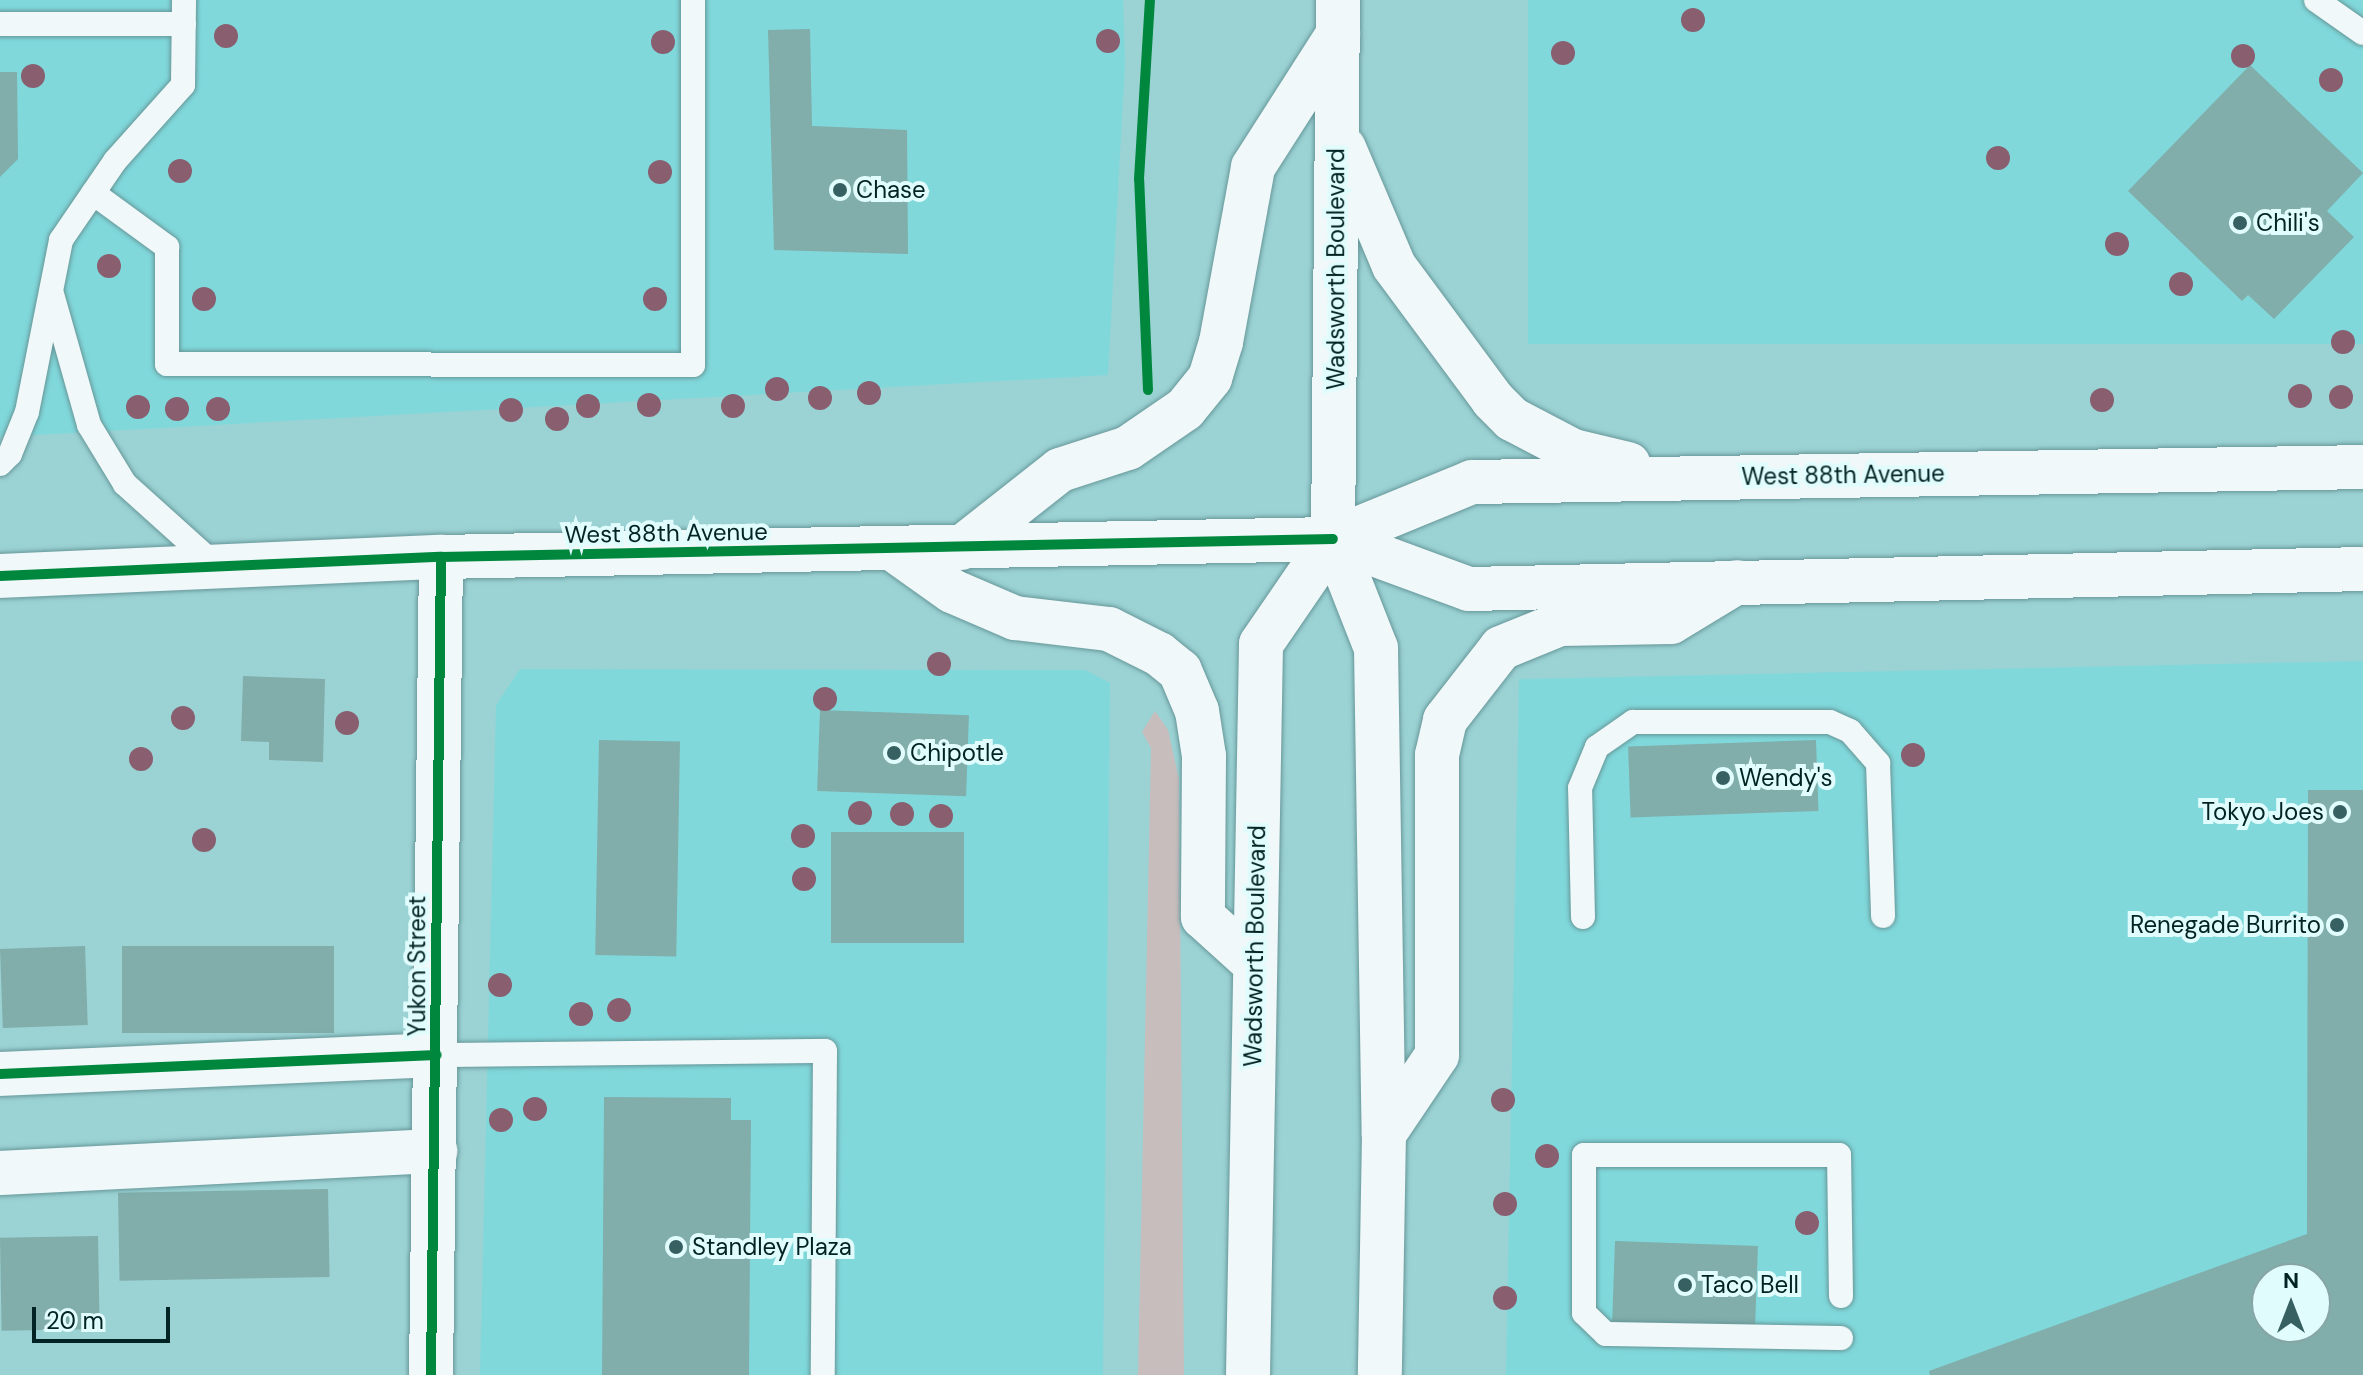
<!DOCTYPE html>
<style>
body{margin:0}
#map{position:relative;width:2363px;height:1375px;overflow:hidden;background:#9bd2d4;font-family:"DM Sans",sans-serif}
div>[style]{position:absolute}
.built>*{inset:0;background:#80d8db;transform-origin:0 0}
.green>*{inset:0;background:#c8bdbd}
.building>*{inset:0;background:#81adaa;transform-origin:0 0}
.roads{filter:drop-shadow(0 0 2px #679799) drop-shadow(0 0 2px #679799)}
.service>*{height:24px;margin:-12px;padding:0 12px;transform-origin:12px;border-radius:12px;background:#f0f8f9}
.minor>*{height:44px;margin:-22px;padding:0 22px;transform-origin:22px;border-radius:22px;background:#f0f8f9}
.primary>*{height:44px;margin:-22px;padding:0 22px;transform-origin:22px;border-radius:22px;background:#f0f8f9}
.cycleway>*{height:10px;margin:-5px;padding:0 5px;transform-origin:5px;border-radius:5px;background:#00873e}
.trees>*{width:24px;height:24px;margin:-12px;border-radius:50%;background:#895f70}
.dots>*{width:22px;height:22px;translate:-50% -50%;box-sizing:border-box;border:4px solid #e1fcfd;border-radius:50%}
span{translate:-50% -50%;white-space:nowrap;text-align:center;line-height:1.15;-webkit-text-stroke:8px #e1fcfd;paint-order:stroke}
.poi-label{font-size:24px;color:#012324}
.left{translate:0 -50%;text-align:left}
.right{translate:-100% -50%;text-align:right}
.street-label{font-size:24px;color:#012324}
.north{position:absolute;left:2251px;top:1263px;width:80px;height:80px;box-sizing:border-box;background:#e1fcfd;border:2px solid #87a5a6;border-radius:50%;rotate:0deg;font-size:22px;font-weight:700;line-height:32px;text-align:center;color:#012324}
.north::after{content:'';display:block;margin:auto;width:28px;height:36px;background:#376062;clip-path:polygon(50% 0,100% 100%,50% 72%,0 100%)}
.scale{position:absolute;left:32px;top:1307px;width:138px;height:36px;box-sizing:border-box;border:4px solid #012324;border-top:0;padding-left:10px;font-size:24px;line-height:28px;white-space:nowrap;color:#012324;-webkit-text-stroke:6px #e1fcfd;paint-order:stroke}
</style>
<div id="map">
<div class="built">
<i style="clip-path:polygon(0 0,1123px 0,1125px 63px,1108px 375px,0 437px)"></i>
<i style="left:1528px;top:0;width:835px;height:344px"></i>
<i style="clip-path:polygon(evenodd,2363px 661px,2363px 1375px,1506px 1375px,1519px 679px,2363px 661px,2267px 1279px,2315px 1279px,2315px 1327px,2267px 1327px,2267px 1279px)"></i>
<i style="clip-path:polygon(520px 669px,1085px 670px,1110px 683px,1103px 1375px,480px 1375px,496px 705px)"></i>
</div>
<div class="green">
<i style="clip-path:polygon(1155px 711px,1168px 730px,1179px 779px,1184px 1375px,1138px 1375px,1151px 748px,1142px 732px)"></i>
</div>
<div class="building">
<i style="clip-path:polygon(810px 29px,812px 126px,907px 130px,908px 254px,774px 250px,768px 30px)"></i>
<i style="clip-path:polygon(2250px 65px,2363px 173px,2327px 211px,2354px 237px,2274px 319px,2248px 295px,2242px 301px,2128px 191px)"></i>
<i style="clip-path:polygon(0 72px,17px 72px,18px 159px,0 177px)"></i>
<i style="clip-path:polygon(243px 676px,325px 679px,323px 762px,269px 760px,269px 742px,241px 741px)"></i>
<i style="left:820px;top:710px;width:149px;height:81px;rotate:2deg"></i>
<i style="left:599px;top:740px;width:81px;height:215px;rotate:1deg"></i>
<i style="left:1816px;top:740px;width:71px;height:188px;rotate:88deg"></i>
<i style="clip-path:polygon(evenodd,2308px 790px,2363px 790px,2363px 1375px,1930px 1375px,1929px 1371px,2307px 1234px,2308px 790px,2267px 1279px,2315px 1279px,2315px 1327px,2267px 1327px,2267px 1279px)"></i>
<i style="left:831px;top:832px;width:133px;height:111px"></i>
<i style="left:85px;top:946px;width:79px;height:85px;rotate:88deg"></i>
<i style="left:122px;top:946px;width:212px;height:87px"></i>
<i style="clip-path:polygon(604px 1097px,731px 1098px,731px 1120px,751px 1120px,749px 1375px,602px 1375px)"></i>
<i style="left:328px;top:1189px;width:88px;height:210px;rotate:89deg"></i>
<i style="left:98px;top:1236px;width:93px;height:98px;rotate:89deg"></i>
<i style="left:1615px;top:1241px;width:143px;height:85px;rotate:2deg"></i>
</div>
<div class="roads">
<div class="service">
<i style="left:2316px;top:0;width:57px;rotate:35.1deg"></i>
<i style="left:0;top:24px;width:184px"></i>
<i style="left:93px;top:193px;width:92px;rotate:36.1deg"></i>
<i style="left:167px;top:247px;width:117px;rotate:90deg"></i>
<i style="left:167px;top:364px;width:526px;rotate:0.11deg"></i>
<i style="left:693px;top:365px;width:365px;rotate:-90deg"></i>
<i style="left:52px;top:294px;width:136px;rotate:74.2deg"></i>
<i style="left:89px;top:425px;width:69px;rotate:58.6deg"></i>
<i style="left:125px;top:484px;width:121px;rotate:42deg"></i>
<i style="left:0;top:464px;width:14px;rotate:-45deg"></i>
<i style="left:10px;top:454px;width:45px;rotate:-68deg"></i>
<i style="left:27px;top:412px;width:175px;rotate:-78.8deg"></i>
<i style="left:61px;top:240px;width:96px;rotate:-55.6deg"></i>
<i style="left:115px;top:161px;width:102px;rotate:-48.2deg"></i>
<i style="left:183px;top:85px;width:85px;rotate:-89.3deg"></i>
<i style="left:1583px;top:917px;width:129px;rotate:-91.3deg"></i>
<i style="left:1580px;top:788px;width:44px;rotate:-67.5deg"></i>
<i style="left:1597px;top:747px;width:44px;rotate:-34.8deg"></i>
<i style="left:1633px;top:722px;width:197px"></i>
<i style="left:1830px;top:722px;width:22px;rotate:24deg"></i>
<i style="left:1850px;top:731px;width:43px;rotate:48.8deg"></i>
<i style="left:1878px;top:763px;width:153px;rotate:88.1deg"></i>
<i style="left:437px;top:1055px;width:388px;rotate:-0.6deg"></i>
<i style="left:825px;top:1051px;width:324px;rotate:90.4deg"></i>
<i style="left:1841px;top:1296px;width:141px;rotate:-90.8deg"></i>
<i style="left:1839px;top:1155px;width:255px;rotate:180deg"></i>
<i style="left:1584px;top:1155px;width:158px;rotate:90deg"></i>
<i style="left:1584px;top:1313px;width:30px;rotate:44deg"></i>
<i style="left:1606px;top:1334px;width:235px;rotate:1deg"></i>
</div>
<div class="minor">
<i style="left:0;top:1074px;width:437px;rotate:-2.5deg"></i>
<i style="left:0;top:1173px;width:436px;rotate:-2.9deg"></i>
<i style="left:431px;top:1375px;width:818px;rotate:-89.3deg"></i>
</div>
<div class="primary">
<i style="left:1338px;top:0;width:539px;rotate:90.53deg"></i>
<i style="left:1333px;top:539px;width:117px;rotate:68.5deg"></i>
<i style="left:1376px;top:648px;width:486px;rotate:89.1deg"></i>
<i style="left:1384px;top:1134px;width:241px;rotate:91deg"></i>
<i style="left:1344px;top:148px;width:128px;rotate:67deg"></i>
<i style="left:1394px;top:266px;width:167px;rotate:53.5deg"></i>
<i style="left:1493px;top:400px;width:27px;rotate:45deg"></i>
<i style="left:1512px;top:419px;width:69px;rotate:27.7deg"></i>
<i style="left:1573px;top:451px;width:57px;rotate:13.3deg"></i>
<i style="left:1333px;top:539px;width:150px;rotate:-22.3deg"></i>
<i style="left:1472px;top:482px;width:891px;rotate:-0.96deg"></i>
<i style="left:961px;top:548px;width:126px;rotate:-38.2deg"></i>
<i style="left:1060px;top:470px;width:71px;rotate:-17.9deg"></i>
<i style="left:1128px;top:448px;width:69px;rotate:-34.4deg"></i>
<i style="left:1185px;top:409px;width:40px;rotate:-51deg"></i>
<i style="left:1210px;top:378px;width:38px;rotate:-73deg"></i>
<i style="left:1221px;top:342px;width:178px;rotate:-79.6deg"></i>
<i style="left:1253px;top:167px;width:158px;rotate:-57.4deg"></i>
<i style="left:893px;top:549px;width:72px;rotate:35.4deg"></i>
<i style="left:952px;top:591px;width:69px;rotate:23.2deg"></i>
<i style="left:1015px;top:618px;width:95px;rotate:6.7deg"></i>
<i style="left:1109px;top:629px;width:56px;rotate:26.6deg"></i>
<i style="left:1159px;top:654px;width:27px;rotate:39deg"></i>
<i style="left:1180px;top:671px;width:43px;rotate:67deg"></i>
<i style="left:1197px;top:711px;width:46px;rotate:81.2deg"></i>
<i style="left:1204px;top:756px;width:161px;rotate:90.4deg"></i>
<i style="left:1203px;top:917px;width:70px;rotate:42.1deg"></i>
<i style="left:0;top:576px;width:441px;rotate:-2.5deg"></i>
<i style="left:441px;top:557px;width:892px;rotate:-1.16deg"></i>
<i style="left:1333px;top:539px;width:145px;rotate:20.2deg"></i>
<i style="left:1469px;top:589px;width:894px;rotate:-1.28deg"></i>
<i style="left:1384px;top:1134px;width:95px;rotate:-56.1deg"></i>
<i style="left:1437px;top:1055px;width:300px;rotate:-90deg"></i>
<i style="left:1437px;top:755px;width:36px;rotate:-77deg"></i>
<i style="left:1445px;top:720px;width:91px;rotate:-52.1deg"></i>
<i style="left:1501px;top:648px;width:64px;rotate:-22.1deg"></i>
<i style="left:1560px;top:624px;width:111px;rotate:-1deg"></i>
<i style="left:1671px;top:622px;width:77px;rotate:-31.2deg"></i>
<i style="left:1248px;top:1375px;width:731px;rotate:-88.98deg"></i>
<i style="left:1261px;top:644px;width:127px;rotate:-55.6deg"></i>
</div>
</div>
<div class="cycleway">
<i style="left:1148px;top:390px;width:211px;rotate:-92.4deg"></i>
<i style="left:1139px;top:179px;width:179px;rotate:-86.5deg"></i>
<i style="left:0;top:576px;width:441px;rotate:-2.5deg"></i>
<i style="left:441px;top:557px;width:892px;rotate:-1.16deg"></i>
<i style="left:0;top:1074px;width:437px;rotate:-2.5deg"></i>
<i style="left:431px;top:1375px;width:818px;rotate:-89.3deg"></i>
</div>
<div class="trees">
<i style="left:1693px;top:20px"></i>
<i style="left:226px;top:36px"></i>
<i style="left:1108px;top:41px"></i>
<i style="left:663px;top:42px"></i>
<i style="left:1563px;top:53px"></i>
<i style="left:2243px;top:56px"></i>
<i style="left:33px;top:76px"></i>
<i style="left:2331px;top:80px"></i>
<i style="left:1998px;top:158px"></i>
<i style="left:180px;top:171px"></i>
<i style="left:660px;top:172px"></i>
<i style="left:2117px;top:244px"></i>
<i style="left:109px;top:266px"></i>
<i style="left:2181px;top:284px"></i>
<i style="left:204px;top:299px"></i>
<i style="left:655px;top:299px"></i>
<i style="left:2343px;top:342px"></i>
<i style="left:777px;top:389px"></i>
<i style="left:869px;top:393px"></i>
<i style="left:2300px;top:396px"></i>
<i style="left:2341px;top:397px"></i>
<i style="left:820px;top:398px"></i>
<i style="left:2102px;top:400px"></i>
<i style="left:649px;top:405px"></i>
<i style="left:588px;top:406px"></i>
<i style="left:733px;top:406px"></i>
<i style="left:138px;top:407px"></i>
<i style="left:177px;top:409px"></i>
<i style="left:218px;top:409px"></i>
<i style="left:511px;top:410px"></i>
<i style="left:557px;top:419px"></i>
<i style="left:939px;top:664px"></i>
<i style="left:825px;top:699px"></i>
<i style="left:183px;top:718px"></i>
<i style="left:347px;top:723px"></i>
<i style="left:1913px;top:755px"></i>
<i style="left:141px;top:759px"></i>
<i style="left:860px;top:813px"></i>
<i style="left:902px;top:814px"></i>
<i style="left:941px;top:816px"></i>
<i style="left:803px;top:836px"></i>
<i style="left:204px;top:840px"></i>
<i style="left:804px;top:879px"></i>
<i style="left:500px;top:985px"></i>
<i style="left:619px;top:1010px"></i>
<i style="left:581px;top:1014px"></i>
<i style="left:1503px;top:1100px"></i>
<i style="left:535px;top:1109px"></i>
<i style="left:501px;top:1120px"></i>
<i style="left:1547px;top:1156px"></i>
<i style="left:1505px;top:1204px"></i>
<i style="left:1807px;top:1223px"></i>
<i style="left:1505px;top:1298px"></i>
</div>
<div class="dots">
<i style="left:840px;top:190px;background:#376062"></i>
<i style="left:2240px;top:223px;background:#376062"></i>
<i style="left:894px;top:753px;background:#376062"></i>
<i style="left:1723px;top:778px;background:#376062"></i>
<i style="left:2340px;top:812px;background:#376062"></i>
<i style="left:2337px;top:925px;background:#376062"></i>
<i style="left:676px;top:1247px;background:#376062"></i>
<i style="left:1685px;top:1285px;background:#376062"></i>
</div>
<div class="poi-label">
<span class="left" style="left:856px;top:190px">Chase</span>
<span class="left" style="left:2256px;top:223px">Chili's</span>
<span class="left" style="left:910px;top:753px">Chipotle</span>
<span class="left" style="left:1739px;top:778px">Wendy's</span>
<span class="right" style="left:2324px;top:812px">Tokyo Joes</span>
<span class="right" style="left:2321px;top:925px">Renegade Burrito</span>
<span class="left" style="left:692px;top:1247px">Standley Plaza</span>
<span class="left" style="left:1701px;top:1285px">Taco Bell</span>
</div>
<div class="street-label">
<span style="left:1336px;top:269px;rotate:-90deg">Wadsworth Boulevard</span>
<span style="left:1843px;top:475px;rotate:-1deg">West 88th Avenue</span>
<span style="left:666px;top:533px;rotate:-1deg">West 88th Avenue</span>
<span style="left:1255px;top:946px;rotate:-89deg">Wadsworth Boulevard</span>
<span style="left:417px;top:966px;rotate:-90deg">Yukon Street</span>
</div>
<div class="north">N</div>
<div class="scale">20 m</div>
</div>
